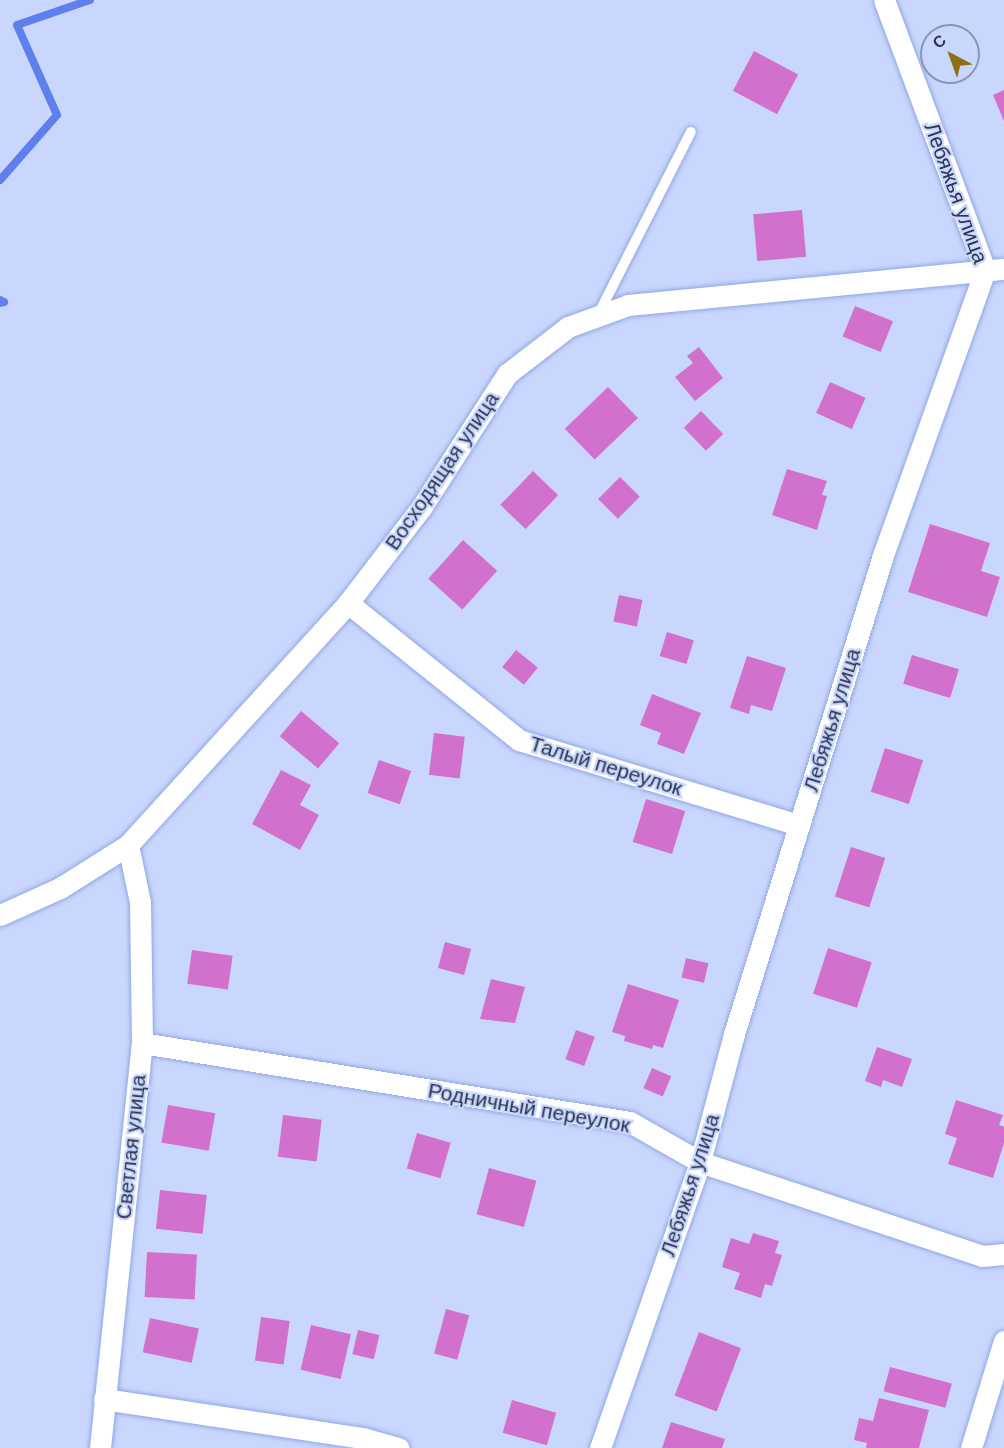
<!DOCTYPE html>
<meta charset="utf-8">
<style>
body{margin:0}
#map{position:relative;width:1004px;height:1448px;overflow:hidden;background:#c9d7fe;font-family:Helvetica,sans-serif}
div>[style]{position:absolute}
.stream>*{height:8px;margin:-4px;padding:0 4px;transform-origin:4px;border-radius:4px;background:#5f7fec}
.building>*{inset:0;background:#d170cd;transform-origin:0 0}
.roads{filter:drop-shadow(0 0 2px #91a7e5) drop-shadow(0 0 2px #91a7e5)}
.lane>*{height:10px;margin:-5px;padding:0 5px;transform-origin:5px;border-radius:5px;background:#fff}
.street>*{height:21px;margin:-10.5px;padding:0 10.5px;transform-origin:10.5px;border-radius:10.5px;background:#fff}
span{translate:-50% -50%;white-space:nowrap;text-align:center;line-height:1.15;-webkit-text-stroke:4.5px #c9d7fe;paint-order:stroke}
.street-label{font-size:21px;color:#2c354e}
.north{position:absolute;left:920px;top:24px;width:60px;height:60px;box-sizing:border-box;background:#c9d7fe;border:2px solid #8a96b8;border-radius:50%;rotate:319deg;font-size:16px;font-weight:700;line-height:24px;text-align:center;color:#2c354e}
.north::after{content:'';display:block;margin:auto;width:21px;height:27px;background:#8e7014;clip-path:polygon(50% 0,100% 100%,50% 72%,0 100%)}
</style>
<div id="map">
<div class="stream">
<i style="left:0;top:180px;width:86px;rotate:-48.8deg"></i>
<i style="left:57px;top:115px;width:98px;rotate:-114deg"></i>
<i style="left:17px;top:25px;width:77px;rotate:-18.9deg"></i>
<i style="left:0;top:300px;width:4px;rotate:27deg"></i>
<i style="left:4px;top:302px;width:4px;rotate:166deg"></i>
</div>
<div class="building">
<i style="left:754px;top:51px;width:50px;height:45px;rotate:28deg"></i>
<i style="clip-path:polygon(1004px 90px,1004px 121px,993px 95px)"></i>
<i style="left:802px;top:210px;width:47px;height:49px;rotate:85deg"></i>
<i style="left:855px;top:306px;width:41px;height:33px;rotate:22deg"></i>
<i style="clip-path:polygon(699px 347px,723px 378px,695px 401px,675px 377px,693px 363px,687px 356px)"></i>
<i style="left:830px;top:382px;width:39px;height:34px;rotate:24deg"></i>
<i style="left:608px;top:387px;width:43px;height:60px;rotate:46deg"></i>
<i style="left:701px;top:411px;width:32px;height:24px;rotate:46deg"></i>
<i style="clip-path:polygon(787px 469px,827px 481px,822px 495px,827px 496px,817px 530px,772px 515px)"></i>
<i style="left:533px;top:471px;width:35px;height:47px;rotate:44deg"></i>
<i style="left:620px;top:477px;width:28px;height:31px;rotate:45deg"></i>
<i style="clip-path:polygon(930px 524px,990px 543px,981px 571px,1000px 577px,987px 617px,908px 592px)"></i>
<i style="left:463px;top:540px;width:46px;height:52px;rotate:42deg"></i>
<i style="left:619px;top:595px;width:24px;height:27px;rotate:12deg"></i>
<i style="left:667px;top:632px;width:28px;height:25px;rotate:17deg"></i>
<i style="left:516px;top:650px;width:28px;height:22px;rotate:39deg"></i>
<i style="left:912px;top:655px;width:49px;height:30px;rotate:17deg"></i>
<i style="clip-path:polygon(747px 656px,786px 668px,772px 711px,751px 705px,749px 714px,730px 708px)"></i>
<i style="clip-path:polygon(652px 694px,701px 713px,684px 754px,657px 744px,661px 733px,640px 725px)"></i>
<i style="left:301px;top:711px;width:50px;height:33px;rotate:40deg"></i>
<i style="left:434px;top:733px;width:31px;height:42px;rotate:7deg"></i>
<i style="left:885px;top:748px;width:40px;height:46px;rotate:18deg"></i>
<i style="left:379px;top:760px;width:34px;height:35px;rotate:19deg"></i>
<i style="clip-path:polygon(281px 770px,311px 785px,300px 805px,319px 815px,300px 850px,252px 824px)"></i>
<i style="left:646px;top:799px;width:41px;height:45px;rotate:17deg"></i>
<i style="left:851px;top:847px;width:36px;height:52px;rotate:18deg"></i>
<i style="left:445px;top:942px;width:27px;height:27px;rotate:15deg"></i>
<i style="left:828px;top:948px;width:46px;height:48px;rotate:18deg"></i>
<i style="left:192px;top:950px;width:41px;height:34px;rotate:8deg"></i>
<i style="left:686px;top:958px;width:23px;height:20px;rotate:13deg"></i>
<i style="clip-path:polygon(491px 979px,525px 987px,515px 1023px,480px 1019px)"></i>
<i style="clip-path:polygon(628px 984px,679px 1000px,663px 1048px,653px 1045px,652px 1049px,624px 1041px,625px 1036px,612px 1032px)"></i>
<i style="left:576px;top:1030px;width:20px;height:31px;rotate:20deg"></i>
<i style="clip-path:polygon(877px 1047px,912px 1059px,902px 1087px,883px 1080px,881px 1087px,865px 1081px)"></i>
<i style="left:652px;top:1068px;width:21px;height:22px;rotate:23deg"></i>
<i style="clip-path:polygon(956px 1100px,1003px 1115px,999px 1125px,1004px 1127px,1004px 1143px,993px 1178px,948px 1164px,957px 1138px,945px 1134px)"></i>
<i style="left:168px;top:1105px;width:48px;height:38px;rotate:10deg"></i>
<i style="left:283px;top:1115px;width:39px;height:42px;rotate:7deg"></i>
<i style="left:417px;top:1133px;width:35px;height:37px;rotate:16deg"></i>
<i style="left:489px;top:1168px;width:49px;height:48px;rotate:15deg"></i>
<i style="left:160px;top:1190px;width:47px;height:39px;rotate:6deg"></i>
<i style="clip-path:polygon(753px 1233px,779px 1241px,775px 1253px,782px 1255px,772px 1286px,765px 1284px,761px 1298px,734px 1289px,740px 1273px,722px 1267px,731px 1238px,749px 1244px)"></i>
<i style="left:147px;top:1252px;width:50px;height:45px;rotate:3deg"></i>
<i style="left:446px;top:1309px;width:24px;height:46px;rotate:15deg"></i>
<i style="left:261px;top:1317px;width:29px;height:44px;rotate:8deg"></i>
<i style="left:150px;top:1318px;width:50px;height:35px;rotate:12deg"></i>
<i style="left:311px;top:1325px;width:41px;height:46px;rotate:13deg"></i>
<i style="left:358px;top:1330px;width:22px;height:25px;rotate:13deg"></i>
<i style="left:699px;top:1332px;width:45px;height:68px;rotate:21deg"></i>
<i style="left:890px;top:1367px;width:64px;height:25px;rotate:15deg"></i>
<i style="clip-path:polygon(879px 1398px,929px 1410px,919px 1448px,866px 1448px,867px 1443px,854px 1440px,859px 1418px,873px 1421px)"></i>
<i style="left:512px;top:1400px;width:46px;height:34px;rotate:16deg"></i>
<i style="clip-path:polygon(671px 1422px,725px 1439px,722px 1448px,662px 1448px)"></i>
</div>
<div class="roads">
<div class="lane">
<i style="left:599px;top:313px;width:203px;rotate:-63.1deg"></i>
</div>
<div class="street">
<i style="left:348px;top:603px;width:219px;rotate:38.7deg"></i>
<i style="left:519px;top:740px;width:293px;rotate:16.9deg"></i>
<i style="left:0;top:915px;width:66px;rotate:-24.2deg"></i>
<i style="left:60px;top:888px;width:80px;rotate:-32.3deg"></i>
<i style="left:128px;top:845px;width:327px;rotate:-47.7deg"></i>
<i style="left:348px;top:603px;width:120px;rotate:-52.5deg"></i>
<i style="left:421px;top:508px;width:159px;rotate:-57.3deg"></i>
<i style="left:507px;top:374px;width:77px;rotate:-37.6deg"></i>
<i style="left:568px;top:327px;width:64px;rotate:-20.1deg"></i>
<i style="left:628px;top:305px;width:378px;rotate:-5.5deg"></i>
<i style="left:142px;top:1043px;width:494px;rotate:9.2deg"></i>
<i style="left:630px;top:1122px;width:81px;rotate:29.7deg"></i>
<i style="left:700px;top:1162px;width:297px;rotate:18.4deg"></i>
<i style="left:982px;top:1256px;width:22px;rotate:-5deg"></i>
<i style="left:104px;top:1399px;width:262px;rotate:8.6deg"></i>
<i style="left:363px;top:1438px;width:37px;rotate:16deg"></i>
<i style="left:100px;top:1448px;width:407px;rotate:-84.1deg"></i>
<i style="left:142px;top:1043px;width:141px;rotate:-90.8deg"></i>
<i style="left:140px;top:902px;width:58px;rotate:-101.9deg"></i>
<i style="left:600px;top:1448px;width:303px;rotate:-70.7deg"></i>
<i style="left:700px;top:1162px;width:132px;rotate:-75.1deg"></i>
<i style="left:734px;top:1034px;width:498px;rotate:-72.7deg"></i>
<i style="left:882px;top:558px;width:306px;rotate:-70.3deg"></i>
<i style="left:985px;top:270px;width:288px;rotate:-110.5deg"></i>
<i style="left:971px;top:1448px;width:112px;rotate:-72.9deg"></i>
</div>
</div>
<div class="street-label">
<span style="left:956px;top:193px;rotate:70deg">Лебяжья улица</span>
<span style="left:442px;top:471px;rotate:-56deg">Восходящая улица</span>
<span style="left:832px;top:720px;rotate:-73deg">Лебяжья улица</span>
<span style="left:606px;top:766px;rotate:17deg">Талый переулок</span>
<span style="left:529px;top:1108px;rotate:10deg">Родничный переулок</span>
<span style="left:131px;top:1147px;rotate:-84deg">Светлая улица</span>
<span style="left:690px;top:1185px;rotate:-72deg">Лебяжья улица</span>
</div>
<div class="north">С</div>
</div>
